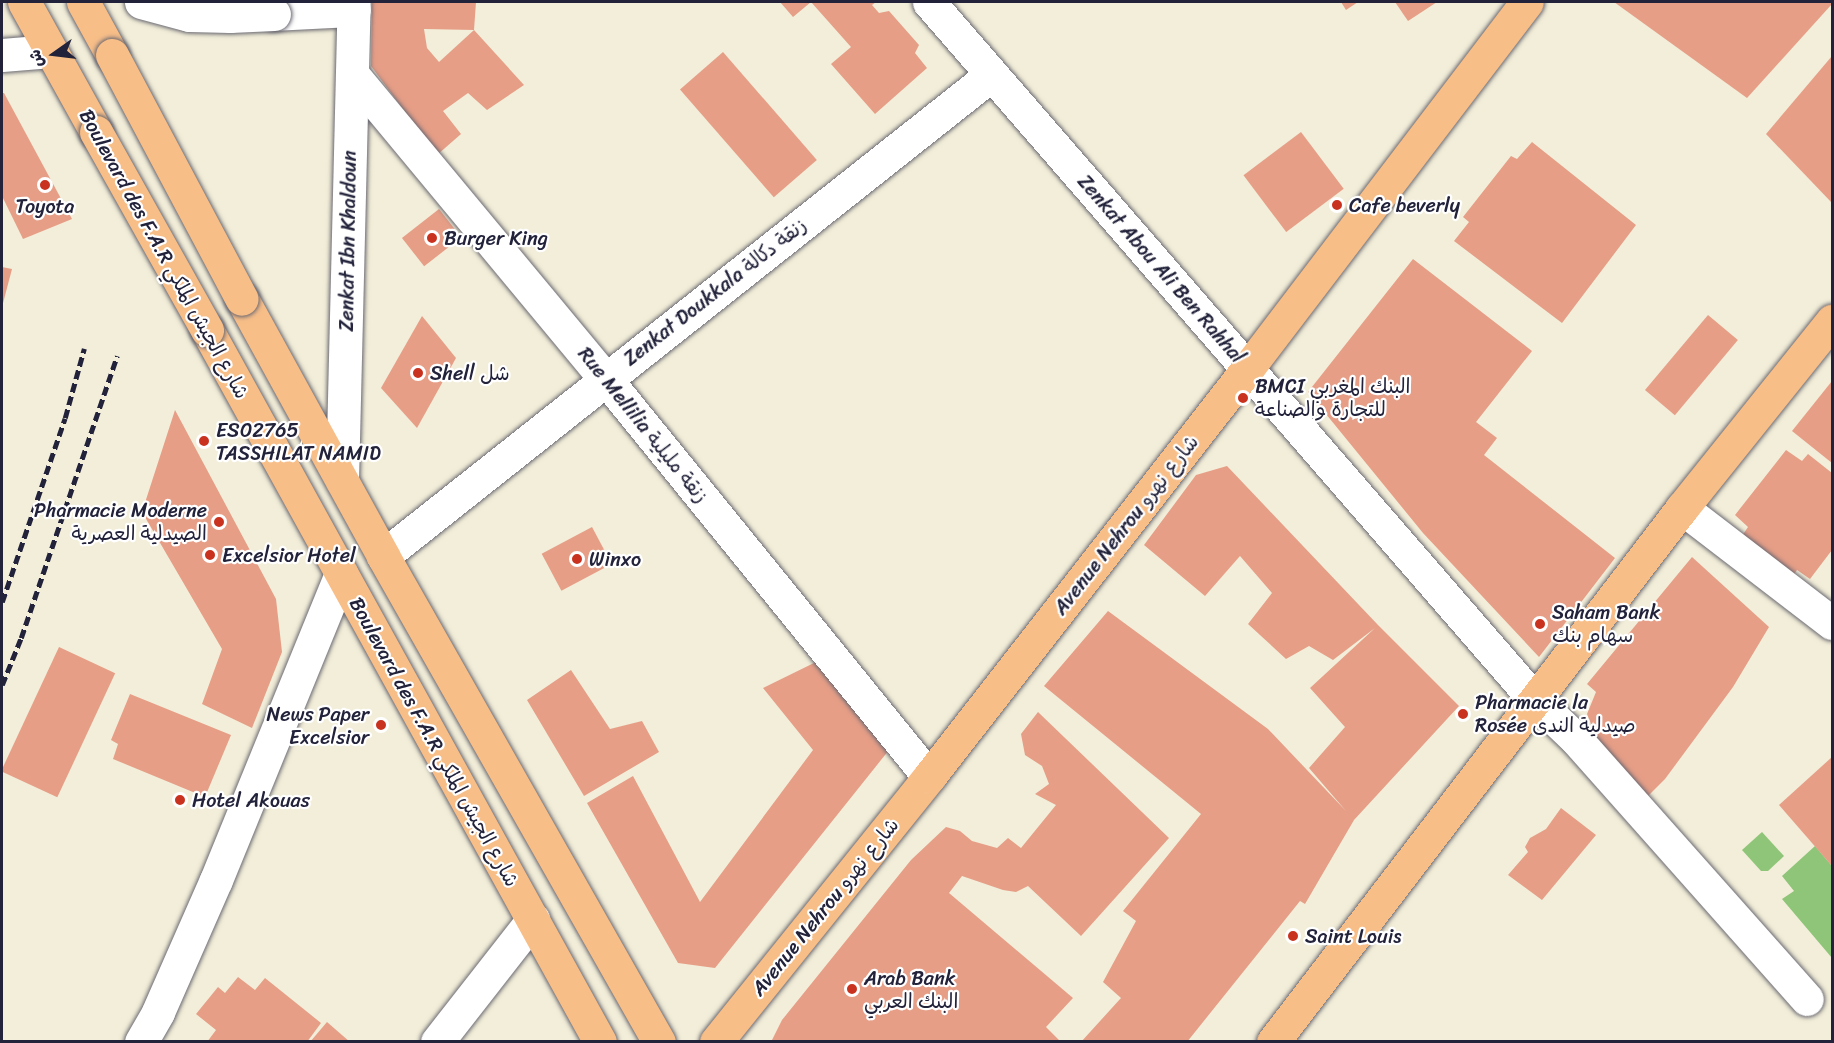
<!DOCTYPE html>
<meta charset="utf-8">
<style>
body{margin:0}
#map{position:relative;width:1834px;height:1043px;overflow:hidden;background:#f2eed9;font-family:Sriracha,"Playpen Sans Arabic",sans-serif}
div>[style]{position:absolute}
.green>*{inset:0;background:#8ec578}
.building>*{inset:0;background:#e69e87;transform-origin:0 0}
.roads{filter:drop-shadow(0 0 2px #6b6972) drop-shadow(0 0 2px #6b6972)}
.minor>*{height:33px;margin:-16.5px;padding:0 16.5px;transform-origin:16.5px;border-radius:16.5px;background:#fff}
.major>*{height:33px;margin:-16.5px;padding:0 16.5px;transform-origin:16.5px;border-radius:16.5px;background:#f7be88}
.rail>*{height:4.5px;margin-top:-2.25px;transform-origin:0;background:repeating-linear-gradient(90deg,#22223b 0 9px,transparent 0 13.5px)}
.bridges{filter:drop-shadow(0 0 2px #6b6972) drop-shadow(0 0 2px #6b6972)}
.minor-bridge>*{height:33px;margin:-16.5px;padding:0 16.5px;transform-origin:16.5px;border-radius:16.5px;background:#fff}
.major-bridge>*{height:33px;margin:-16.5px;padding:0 16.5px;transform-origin:16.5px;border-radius:16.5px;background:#f7be88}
.dots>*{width:16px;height:16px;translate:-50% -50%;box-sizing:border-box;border:3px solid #fff;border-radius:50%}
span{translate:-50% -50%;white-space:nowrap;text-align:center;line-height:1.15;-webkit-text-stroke:4.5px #fff;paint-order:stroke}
.poi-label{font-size:20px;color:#22223b}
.left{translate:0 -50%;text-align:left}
.right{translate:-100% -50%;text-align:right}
.street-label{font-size:20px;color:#22223b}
.frame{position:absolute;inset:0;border:3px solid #22223b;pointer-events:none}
.north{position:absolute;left:24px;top:24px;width:60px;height:60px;-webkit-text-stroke:4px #fff;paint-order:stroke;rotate:256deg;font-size:16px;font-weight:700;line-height:24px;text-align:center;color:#22223b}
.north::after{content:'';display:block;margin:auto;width:21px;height:27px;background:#22223b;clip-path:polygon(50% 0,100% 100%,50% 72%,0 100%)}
</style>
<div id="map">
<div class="green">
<i style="clip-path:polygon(1762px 832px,1784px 856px,1768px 871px,1761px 871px,1742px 850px)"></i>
<i style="clip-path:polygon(1815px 846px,1832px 866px,1832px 958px,1782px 899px,1794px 891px,1782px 876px)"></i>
</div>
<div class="building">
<i style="clip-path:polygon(372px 2px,476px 2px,474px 30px,424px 29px,427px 48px,439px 62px,474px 30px,524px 85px,487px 110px,468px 93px,443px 111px,461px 134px,437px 155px,371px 66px)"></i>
<i style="clip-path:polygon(780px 2px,876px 2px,872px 5px,879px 13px,889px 11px,919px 45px,915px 53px,927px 68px,875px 114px,831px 64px,851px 47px,811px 2px,793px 17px)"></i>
<i style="clip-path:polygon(1341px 2px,1358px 2px,1346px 10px)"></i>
<i style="clip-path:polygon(1395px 2px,1437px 2px,1408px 21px)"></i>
<i style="clip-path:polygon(1614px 2px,1832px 2px,1832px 4px,1747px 98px)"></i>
<i style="left:723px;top:52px;width:143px;height:57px;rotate:49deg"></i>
<i style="clip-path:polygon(1832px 56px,1832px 203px,1766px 134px)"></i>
<i style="clip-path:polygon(2px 93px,4px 93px,72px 219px,23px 239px,2px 196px)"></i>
<i style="left:1301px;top:132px;width:71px;height:72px;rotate:53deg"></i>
<i style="clip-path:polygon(1532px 142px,1636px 225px,1562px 323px,1454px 241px,1469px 222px,1463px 217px,1511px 156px,1517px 159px)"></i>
<i style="left:439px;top:209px;width:36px;height:47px;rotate:52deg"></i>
<i style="clip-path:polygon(1413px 259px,1532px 351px,1476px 422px,1497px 438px,1484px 455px,1615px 558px,1539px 657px,1423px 533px,1308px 392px)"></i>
<i style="clip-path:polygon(2px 267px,12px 269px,2px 307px)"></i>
<i style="left:1708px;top:315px;width:39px;height:98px;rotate:40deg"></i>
<i style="clip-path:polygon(422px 316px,456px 358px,417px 428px,381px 388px)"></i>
<i style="clip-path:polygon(1832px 381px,1832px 463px,1792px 431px)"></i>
<i style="clip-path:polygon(175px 410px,276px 599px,282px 652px,252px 728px,202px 704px,222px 649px,142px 512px)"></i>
<i style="clip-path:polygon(1786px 450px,1802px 461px,1808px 454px,1832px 473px,1832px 550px,1810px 579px,1797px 570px,1790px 580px,1740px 539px,1748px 527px,1735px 515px)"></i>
<i style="clip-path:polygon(1227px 466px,1378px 625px,1459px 706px,1354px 820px,1305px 904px,1300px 901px,1187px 1042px,1081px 1042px,1121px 998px,1103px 982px,1136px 921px,1123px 911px,1201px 814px,1044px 686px,1108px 611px,1268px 729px,1346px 811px,1309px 768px,1345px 727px,1310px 688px,1375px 628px,1333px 660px,1309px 646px,1286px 659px,1248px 624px,1272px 593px,1240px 556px,1205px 596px,1144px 545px,1196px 475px)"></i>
<i style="left:592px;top:527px;width:42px;height:57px;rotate:62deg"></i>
<i style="clip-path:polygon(1692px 557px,1769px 627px,1733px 687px,1665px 779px,1647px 797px,1601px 749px,1587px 714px,1596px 692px,1587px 684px)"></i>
<i style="left:59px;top:647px;width:62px;height:137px;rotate:25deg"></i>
<i style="clip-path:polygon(818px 661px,889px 750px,715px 968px,678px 963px,587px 803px,633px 776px,700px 902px,813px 750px,763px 688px)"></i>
<i style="clip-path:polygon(571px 670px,610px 729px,642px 721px,659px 752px,584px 796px,527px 700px)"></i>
<i style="clip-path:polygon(130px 694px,231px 735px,205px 797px,113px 759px,118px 744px,111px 740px)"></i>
<i style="clip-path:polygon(1038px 712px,1169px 838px,1081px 936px,1028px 886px,1016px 892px,1003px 890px,962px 876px,949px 893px,1073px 998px,1046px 1027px,1061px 1042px,771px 1042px,782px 1020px,911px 860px,946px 827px,960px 831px,972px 841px,997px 848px,1008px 838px,1021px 848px,1056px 805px,1035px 794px,1049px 784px,1042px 766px,1025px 755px,1021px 734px)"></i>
<i style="clip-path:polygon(1832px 757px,1832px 866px,1779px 805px)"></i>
<i style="clip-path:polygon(1561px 808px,1596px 835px,1542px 900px,1508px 875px,1528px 852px,1525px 847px,1530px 838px,1546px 829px)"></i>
<i style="clip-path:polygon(238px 977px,255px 990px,265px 978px,321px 1023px,307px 1042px,207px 1042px,216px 1030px,196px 1014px,218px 987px,225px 993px)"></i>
<i style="clip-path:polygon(327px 1022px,350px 1042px,310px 1042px)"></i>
</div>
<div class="roads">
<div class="minor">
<i style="left:929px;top:2px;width:924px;rotate:49.04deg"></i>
<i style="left:1535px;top:700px;width:55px;rotate:43.5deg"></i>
<i style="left:1575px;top:738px;width:349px;rotate:48.4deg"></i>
<i style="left:274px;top:14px;width:80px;rotate:-2.9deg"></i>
<i style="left:2px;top:55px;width:49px;rotate:-4.7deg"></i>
<i style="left:353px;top:75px;width:394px;rotate:50.3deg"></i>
<i style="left:605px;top:378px;width:514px;rotate:50.92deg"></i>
<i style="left:342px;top:480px;width:478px;rotate:-88.6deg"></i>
<i style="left:1682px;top:508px;width:189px;rotate:37.5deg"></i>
<i style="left:383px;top:556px;width:775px;rotate:-38.35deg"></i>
<i style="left:141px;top:1042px;width:34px;rotate:-60deg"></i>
<i style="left:158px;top:1012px;width:144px;rotate:-66.3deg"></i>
<i style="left:216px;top:880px;width:331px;rotate:-67.8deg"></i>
<i style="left:437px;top:1042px;width:156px;rotate:-52deg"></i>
</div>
<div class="major">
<i style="left:24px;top:2px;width:149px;rotate:61deg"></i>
<i style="left:83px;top:2px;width:60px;rotate:61.3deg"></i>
<i style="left:242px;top:299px;width:293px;rotate:61.2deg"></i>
<i style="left:383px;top:556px;width:559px;rotate:60.41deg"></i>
<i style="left:207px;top:330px;width:813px;rotate:61.1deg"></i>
<i style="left:716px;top:1042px;width:340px;rotate:-51.2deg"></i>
<i style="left:929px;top:777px;width:519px;rotate:-52.05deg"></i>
<i style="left:1248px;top:368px;width:460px;rotate:-52.7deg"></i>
<i style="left:1273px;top:1042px;width:673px;rotate:-52.55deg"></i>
<i style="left:1682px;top:508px;width:240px;rotate:-51.3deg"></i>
</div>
</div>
<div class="rail">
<i style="left:2px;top:602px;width:194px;rotate:-71.1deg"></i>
<i style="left:65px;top:418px;width:72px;rotate:-74.6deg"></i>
<i style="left:2px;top:685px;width:51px;rotate:-68deg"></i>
<i style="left:21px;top:638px;width:298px;rotate:-71.2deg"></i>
</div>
<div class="bridges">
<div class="minor-bridge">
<i style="left:141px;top:2px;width:50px;rotate:15.2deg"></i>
<i style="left:189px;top:15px;width:41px;rotate:1.4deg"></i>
<i style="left:230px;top:16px;width:44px;rotate:-2.6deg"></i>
</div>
<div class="major-bridge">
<i style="left:112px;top:55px;width:276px;rotate:62deg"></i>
<i style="left:96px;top:132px;width:227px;rotate:60.7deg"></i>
</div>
</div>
<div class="dots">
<i style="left:45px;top:185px;background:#c8321e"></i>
<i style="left:1337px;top:205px;background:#c8321e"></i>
<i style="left:432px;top:238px;background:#c8321e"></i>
<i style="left:418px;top:373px;background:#c8321e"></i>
<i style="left:1243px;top:398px;background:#c8321e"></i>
<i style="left:204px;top:441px;background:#c8321e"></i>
<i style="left:219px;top:522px;background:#c8321e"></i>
<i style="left:210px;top:555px;background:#c8321e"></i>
<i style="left:577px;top:559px;background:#c8321e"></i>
<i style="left:1540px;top:624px;background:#c8321e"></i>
<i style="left:1463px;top:714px;background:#c8321e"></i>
<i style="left:381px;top:725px;background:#c8321e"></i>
<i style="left:180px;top:800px;background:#c8321e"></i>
<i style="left:1293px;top:936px;background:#c8321e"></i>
<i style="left:852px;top:989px;background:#c8321e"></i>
</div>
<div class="poi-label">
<span class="left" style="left:1349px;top:205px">Cafe beverly</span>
<span style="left:45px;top:206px">Toyota</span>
<span class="left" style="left:444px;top:238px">Burger King</span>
<span class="left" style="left:430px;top:373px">Shell شل</span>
<span class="left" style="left:1255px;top:398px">BMCI البنك المغربي<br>للتجارة والصناعة</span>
<span class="left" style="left:216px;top:442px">ES02765<br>TASSHILAT NAMID</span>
<span class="right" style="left:207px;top:522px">Pharmacie Moderne<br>الصيدلية العصرية</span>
<span class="left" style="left:222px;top:555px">Excelsior Hotel</span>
<span class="left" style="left:589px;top:559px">Winxo</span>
<span class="left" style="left:1552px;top:624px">Saham Bank<br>سهام بنك</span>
<span class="left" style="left:1475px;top:714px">Pharmacie la<br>Rosée صيدلية الندى</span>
<span class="right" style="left:369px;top:726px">News Paper<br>Excelsior</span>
<span class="left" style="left:192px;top:800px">Hotel Akouas</span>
<span class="left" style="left:1305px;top:936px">Saint Louis</span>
<span class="left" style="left:864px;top:990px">Arab Bank<br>البنك العربي</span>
</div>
<div class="street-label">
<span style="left:348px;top:241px;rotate:-89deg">Zenkat Ibn Khaldoun</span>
<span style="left:164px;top:254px;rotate:61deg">Boulevard des F.A.R شارع الجيش الملكي</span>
<span style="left:1161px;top:269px;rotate:49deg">Zenkat Abou Ali Ben Rahhal</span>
<span style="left:715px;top:292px;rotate:-38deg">Zenkat Doukkala زنقة دكالة</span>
<span style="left:643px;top:425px;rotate:51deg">Rue Mellilia زنقة مليلية</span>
<span style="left:1126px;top:525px;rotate:-52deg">Avenue Nehrou شارع نهرو</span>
<span style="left:434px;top:742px;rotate:61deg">Boulevard des F.A.R شارع الجيش الملكي</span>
<span style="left:825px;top:907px;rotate:-51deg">Avenue Nehrou شارع نهرو</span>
</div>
<div class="frame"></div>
<div class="north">ش</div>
</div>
